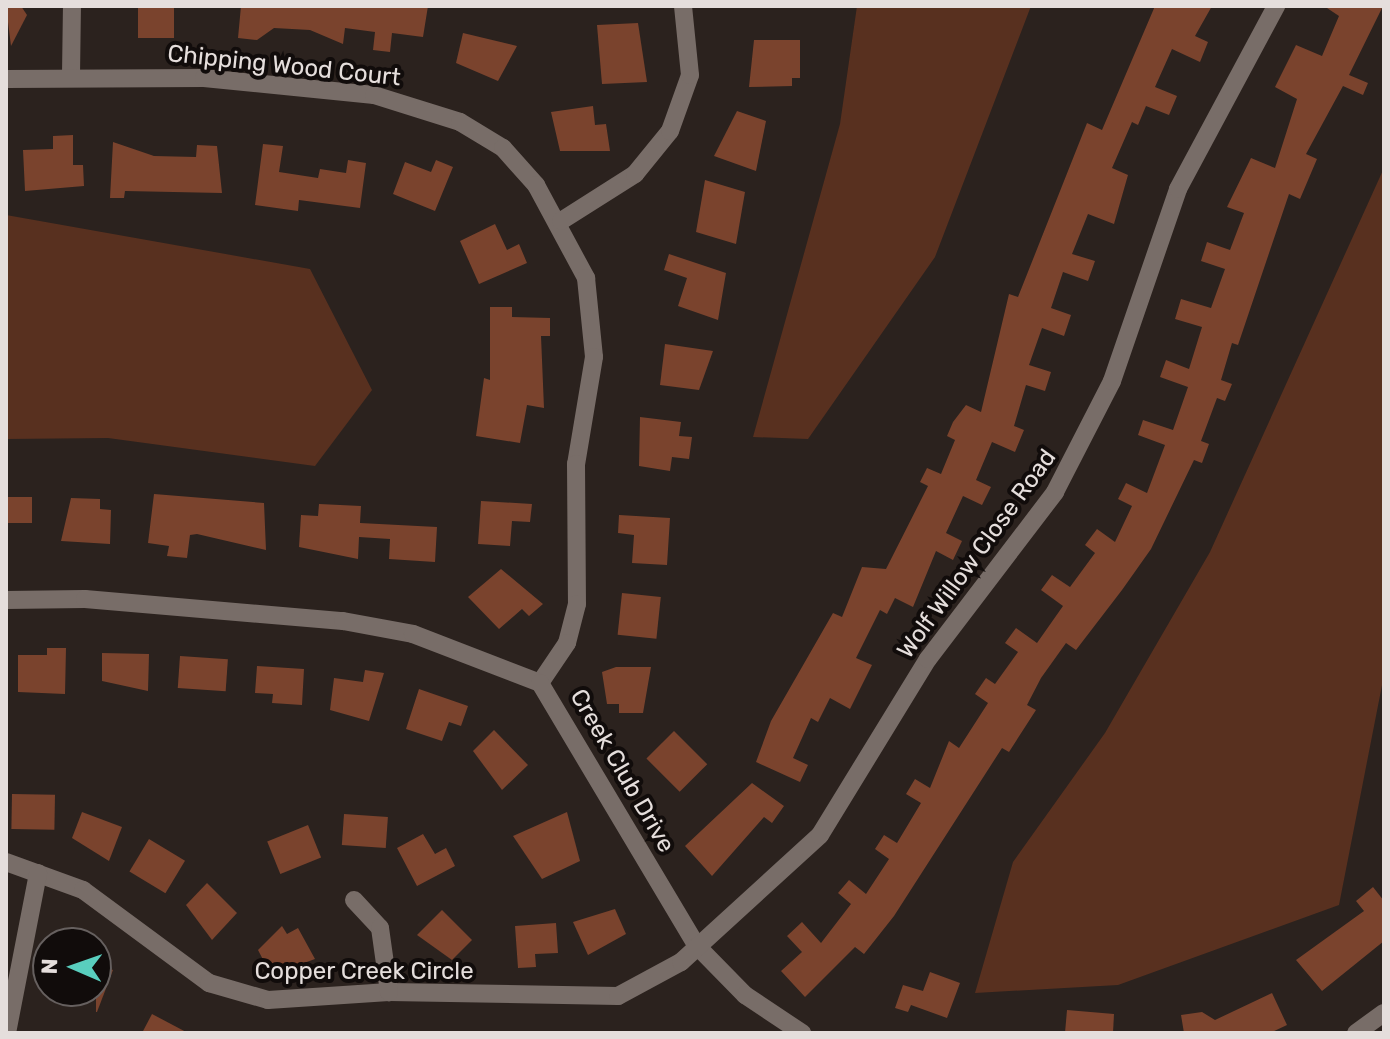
<!DOCTYPE html>
<style>
body{margin:0}
#map{position:relative;width:1390px;height:1039px;overflow:hidden;background:#2b221e;font-family:Rubik,sans-serif}
div>[style]{position:absolute}
.green>*{inset:0;background:#58301f}
.building>*{inset:0;background:#7a432d;transform-origin:0 0}
.street>*{height:18px;margin:-9px;padding:0 9px;transform-origin:9px;border-radius:9px;background:#786d68}
span{translate:-50% -50%;white-space:nowrap;text-align:center;line-height:1.15;-webkit-text-stroke:8px #110c0b;paint-order:stroke}
.street-label{font-size:24px;color:#e5dedc}
.frame{position:absolute;inset:0;border:8px solid #e5dedc;pointer-events:none}
.north{position:absolute;left:32px;top:927px;width:80px;height:80px;box-sizing:border-box;background:#110c0b;border:2px solid #66605f;border-radius:50%;rotate:272deg;font-size:22px;font-weight:700;line-height:32px;text-align:center;color:#e5dedc}
.north::after{content:'';display:block;margin:auto;width:28px;height:36px;background:#59cebe;clip-path:polygon(50% 0,100% 100%,50% 72%,0 100%)}
</style>
<div id="map">
<div class="green">
<i style="clip-path:polygon(857px 6px,1031px 6px,935px 257px,808px 439px,753px 437px,840px 124px)"></i>
<i style="clip-path:polygon(1384px 168px,1384px 675px,1339px 905px,1118px 985px,975px 993px,1013px 862px,1105px 733px,1210px 552px)"></i>
<i style="clip-path:polygon(6px 215px,310px 269px,372px 390px,315px 466px,108px 438px,6px 439px)"></i>
</div>
<div class="building">
<i style="clip-path:polygon(6px 6px,21px 6px,27px 15px,11px 46px)"></i>
<i style="left:138px;top:6px;width:36px;height:32px"></i>
<i style="clip-path:polygon(241px 6px,428px 6px,423px 37px,392px 33px,390px 52px,373px 50px,375px 32px,345px 28px,343px 44px,310px 30px,274px 28px,257px 40px,238px 38px)"></i>
<i style="clip-path:polygon(1155px 6px,1212px 6px,1195px 36px,1208px 42px,1200px 62px,1172px 49px,1155px 87px,1177px 96px,1169px 115px,1146px 106px,1138px 125px,1132px 122px,1112px 168px,1128px 175px,1114px 224px,1088px 214px,1072px 254px,1095px 261px,1088px 281px,1063px 272px,1051px 308px,1071px 315px,1064px 336px,1042px 328px,1029px 365px,1051px 372px,1045px 391px,1026px 385px,1014px 426px,1024px 430px,1015px 452px,992px 442px,976px 480px,991px 487px,982px 505px,963px 496px,946px 533px,962px 541px,953px 560px,936px 551px,913px 607px,895px 598px,887px 614px,880px 610px,856px 658px,872px 665px,850px 709px,830px 698px,818px 722px,811px 718px,793px 758px,808px 765px,800px 782px,756px 762px,771px 721px,833px 613px,842px 617px,862px 567px,886px 569px,928px 486px,920px 482px,927px 468px,941px 474px,955px 440px,947px 436px,953px 422px,966px 405px,981px 412px,1009px 294px,1018px 297px,1087px 123px,1102px 130px)"></i>
<i style="clip-path:polygon(1324px 6px,1383px 6px,1349px 75px,1368px 83px,1363px 95px,1343px 86px,1306px 154px,1317px 159px,1300px 199px,1289px 194px,1238px 345px,1232px 343px,1221px 380px,1232px 384px,1225px 401px,1217px 398px,1201px 441px,1209px 444px,1202px 463px,1194px 460px,1151px 549px,1122px 590px,1076px 650px,1066px 643px,1041px 678px,1027px 705px,1036px 710px,1009px 752px,1002px 748px,894px 916px,864px 954px,855px 947px,805px 997px,781px 971px,802px 952px,787px 936px,802px 922px,821px 943px,851px 904px,838px 893px,849px 880px,866px 894px,889px 859px,875px 849px,884px 835px,897px 843px,921px 803px,906px 794px,915px 779px,930px 788px,949px 741px,959px 748px,988px 703px,975px 694px,986px 678px,995px 684px,1018px 652px,1005px 643px,1016px 628px,1037px 643px,1063px 606px,1041px 590px,1052px 575px,1070px 587px,1095px 553px,1085px 545px,1097px 529px,1115px 542px,1132px 506px,1118px 499px,1126px 483px,1147px 493px,1165px 445px,1138px 435px,1143px 420px,1173px 430px,1188px 387px,1160px 377px,1166px 360px,1189px 369px,1202px 327px,1175px 319px,1181px 299px,1211px 308px,1225px 269px,1201px 261px,1207px 242px,1230px 250px,1244px 213px,1227px 207px,1251px 158px,1275px 168px,1297px 99px,1275px 87px,1296px 45px,1322px 56px,1339px 16px)"></i>
<i style="clip-path:polygon(638px 23px,647px 82px,602px 84px,597px 25px)"></i>
<i style="clip-path:polygon(463px 33px,517px 46px,498px 81px,456px 63px)"></i>
<i style="clip-path:polygon(754px 40px,800px 40px,800px 78px,792px 78px,792px 86px,749px 87px)"></i>
<i style="clip-path:polygon(593px 106px,595px 125px,606px 124px,610px 151px,560px 151px,551px 112px)"></i>
<i style="clip-path:polygon(737px 111px,766px 121px,756px 171px,714px 156px)"></i>
<i style="clip-path:polygon(73px 135px,73px 165px,83px 165px,84px 186px,25px 191px,23px 150px,53px 149px,53px 136px)"></i>
<i style="clip-path:polygon(113px 142px,154px 156px,196px 157px,197px 145px,217px 146px,222px 193px,125px 191px,124px 198px,110px 198px)"></i>
<i style="clip-path:polygon(263px 144px,283px 146px,279px 172px,318px 178px,320px 169px,346px 173px,348px 160px,366px 163px,360px 208px,299px 200px,298px 211px,255px 205px)"></i>
<i style="clip-path:polygon(436px 160px,453px 167px,435px 211px,393px 194px,405px 162px,431px 172px)"></i>
<i style="clip-path:polygon(705px 180px,745px 192px,736px 244px,696px 232px)"></i>
<i style="clip-path:polygon(495px 224px,507px 250px,519px 244px,527px 263px,479px 284px,460px 241px)"></i>
<i style="clip-path:polygon(669px 254px,726px 273px,718px 320px,678px 306px,687px 278px,664px 270px)"></i>
<i style="clip-path:polygon(490px 307px,512px 307px,512px 317px,550px 318px,550px 336px,541px 336px,544px 408px,527px 405px,520px 443px,476px 436px,484px 378px,490px 380px)"></i>
<i style="clip-path:polygon(665px 344px,713px 351px,699px 390px,660px 385px)"></i>
<i style="clip-path:polygon(640px 417px,681px 422px,679px 436px,692px 437px,689px 459px,672px 457px,670px 471px,639px 466px)"></i>
<i style="clip-path:polygon(154px 494px,264px 503px,266px 550px,197px 534px,190px 535px,187px 558px,167px 556px,169px 546px,148px 543px)"></i>
<i style="left:6px;top:497px;width:26px;height:26px"></i>
<i style="clip-path:polygon(71px 498px,100px 499px,100px 509px,111px 510px,110px 544px,61px 541px)"></i>
<i style="clip-path:polygon(481px 501px,532px 504px,530px 522px,512px 521px,510px 546px,478px 544px)"></i>
<i style="clip-path:polygon(319px 504px,361px 506px,360px 523px,437px 527px,435px 562px,389px 559px,390px 539px,359px 537px,358px 559px,299px 547px,301px 515px,318px 516px)"></i>
<i style="clip-path:polygon(619px 515px,670px 518px,667px 565px,632px 563px,634px 535px,618px 533px)"></i>
<i style="clip-path:polygon(501px 569px,543px 604px,529px 616px,522px 609px,499px 629px,468px 597px)"></i>
<i style="left:622px;top:593px;width:39px;height:42px;rotate:6deg"></i>
<i style="clip-path:polygon(47px 648px,66px 648px,65px 694px,18px 692px,18px 655px,47px 655px)"></i>
<i style="clip-path:polygon(102px 653px,149px 654px,148px 691px,102px 681px)"></i>
<i style="left:180px;top:656px;width:48px;height:32px;rotate:4deg"></i>
<i style="clip-path:polygon(257px 666px,304px 669px,302px 705px,272px 703px,273px 694px,255px 693px)"></i>
<i style="clip-path:polygon(616px 667px,651px 667px,643px 713px,619px 713px,619px 704px,607px 704px,602px 672px)"></i>
<i style="clip-path:polygon(365px 670px,384px 673px,369px 721px,330px 710px,334px 678px,363px 682px)"></i>
<i style="clip-path:polygon(419px 689px,468px 706px,461px 726px,449px 722px,442px 741px,406px 729px)"></i>
<i style="clip-path:polygon(494px 730px,528px 765px,502px 790px,473px 751px)"></i>
<i style="left:674px;top:731px;width:47px;height:39px;rotate:45deg"></i>
<i style="clip-path:polygon(752px 783px,784px 806px,772px 823px,764px 817px,712px 876px,685px 846px)"></i>
<i style="left:12px;top:794px;width:43px;height:35px;rotate:1deg"></i>
<i style="clip-path:polygon(82px 812px,122px 827px,109px 861px,72px 838px)"></i>
<i style="clip-path:polygon(567px 812px,580px 861px,542px 879px,513px 836px)"></i>
<i style="left:344px;top:814px;width:44px;height:31px;rotate:4deg"></i>
<i style="left:308px;top:825px;width:35px;height:44px;rotate:68deg"></i>
<i style="clip-path:polygon(423px 834px,435px 854px,446px 848px,455px 866px,417px 886px,397px 848px)"></i>
<i style="left:149px;top:839px;width:42px;height:38px;rotate:31deg"></i>
<i style="clip-path:polygon(207px 883px,237px 913px,212px 940px,186px 905px)"></i>
<i style="clip-path:polygon(1373px 887px,1384px 901px,1384px 941px,1322px 991px,1296px 960px,1364px 911px,1356px 901px)"></i>
<i style="clip-path:polygon(615px 909px,626px 934px,588px 955px,573px 922px)"></i>
<i style="clip-path:polygon(442px 910px,472px 940px,452px 960px,417px 935px)"></i>
<i style="clip-path:polygon(556px 923px,558px 953px,535px 954px,536px 967px,518px 968px,515px 926px)"></i>
<i style="clip-path:polygon(282px 926px,287px 934px,298px 928px,315px 959px,271px 975px,258px 950px)"></i>
<i style="clip-path:polygon(96px 963px,113px 970px,97px 1012px,96px 1012px)"></i>
<i style="clip-path:polygon(930px 972px,960px 983px,947px 1018px,911px 1005px,908px 1012px,895px 1008px,903px 985px,923px 991px)"></i>
<i style="clip-path:polygon(1272px 993px,1287px 1025px,1270px 1033px,1184px 1033px,1181px 1015px,1202px 1012px,1215px 1020px)"></i>
<i style="clip-path:polygon(1067px 1010px,1114px 1014px,1113px 1033px,1065px 1033px)"></i>
<i style="clip-path:polygon(152px 1014px,188px 1033px,142px 1033px)"></i>
</div>
<div class="street">
<i style="left:71px;top:75px;width:69px;rotate:-89.2deg"></i>
<i style="left:6px;top:79px;width:198px;rotate:-0.3deg"></i>
<i style="left:204px;top:78px;width:171px;rotate:5.7deg"></i>
<i style="left:374px;top:95px;width:90px;rotate:17.4deg"></i>
<i style="left:460px;top:122px;width:50px;rotate:31.2deg"></i>
<i style="left:503px;top:148px;width:50px;rotate:48.3deg"></i>
<i style="left:536px;top:185px;width:106px;rotate:61.7deg"></i>
<i style="left:586px;top:278px;width:79px;rotate:84.2deg"></i>
<i style="left:594px;top:357px;width:109px;rotate:99.5deg"></i>
<i style="left:576px;top:464px;width:140px;rotate:89.6deg"></i>
<i style="left:577px;top:604px;width:40px;rotate:104.4deg"></i>
<i style="left:567px;top:643px;width:48px;rotate:124deg"></i>
<i style="left:561px;top:221px;width:88px;rotate:-32.4deg"></i>
<i style="left:635px;top:174px;width:55px;rotate:-50.9deg"></i>
<i style="left:670px;top:131px;width:59px;rotate:-70.3deg"></i>
<i style="left:690px;top:75px;width:69px;rotate:-95.8deg"></i>
<i style="left:6px;top:600px;width:79px;rotate:-0.7deg"></i>
<i style="left:85px;top:599px;width:259px;rotate:4.9deg"></i>
<i style="left:343px;top:621px;width:71px;rotate:10.5deg"></i>
<i style="left:413px;top:634px;width:136px;rotate:21.1deg"></i>
<i style="left:540px;top:683px;width:306px;rotate:59.2deg"></i>
<i style="left:697px;top:946px;width:69px;rotate:45.6deg"></i>
<i style="left:745px;top:995px;width:69px;rotate:33.7deg"></i>
<i style="left:6px;top:862px;width:82px;rotate:20deg"></i>
<i style="left:83px;top:890px;width:157px;rotate:36.4deg"></i>
<i style="left:209px;top:983px;width:61px;rotate:16.1deg"></i>
<i style="left:268px;top:1000px;width:121px;rotate:-3.8deg"></i>
<i style="left:389px;top:992px;width:229px;rotate:1deg"></i>
<i style="left:618px;top:996px;width:72px;rotate:-28.4deg"></i>
<i style="left:681px;top:962px;width:188px;rotate:-42.4deg"></i>
<i style="left:820px;top:835px;width:206px;rotate:-58.5deg"></i>
<i style="left:928px;top:659px;width:210px;rotate:-52.7deg"></i>
<i style="left:1055px;top:492px;width:125px;rotate:-62.8deg"></i>
<i style="left:1112px;top:381px;width:203px;rotate:-71deg"></i>
<i style="left:1178px;top:189px;width:208px;rotate:-61.8deg"></i>
<i style="left:354px;top:900px;width:38px;rotate:47deg"></i>
<i style="left:380px;top:928px;width:65px;rotate:82deg"></i>
<i style="left:7px;top:1033px;width:163px;rotate:-79deg"></i>
<i style="left:1356px;top:1033px;width:34px;rotate:-36deg"></i>
</div>
<div class="street-label">
<span style="left:284px;top:66px;rotate:6deg">Chipping Wood Court</span>
<span style="left:977px;top:554px;rotate:-54deg">Wolf Willow Close Road</span>
<span style="left:622px;top:771px;rotate:60deg">Creek Club Drive</span>
<span style="left:364px;top:972px">Copper Creek Circle</span>
</div>
<div class="frame"></div>
<div class="north">N</div>
</div>
